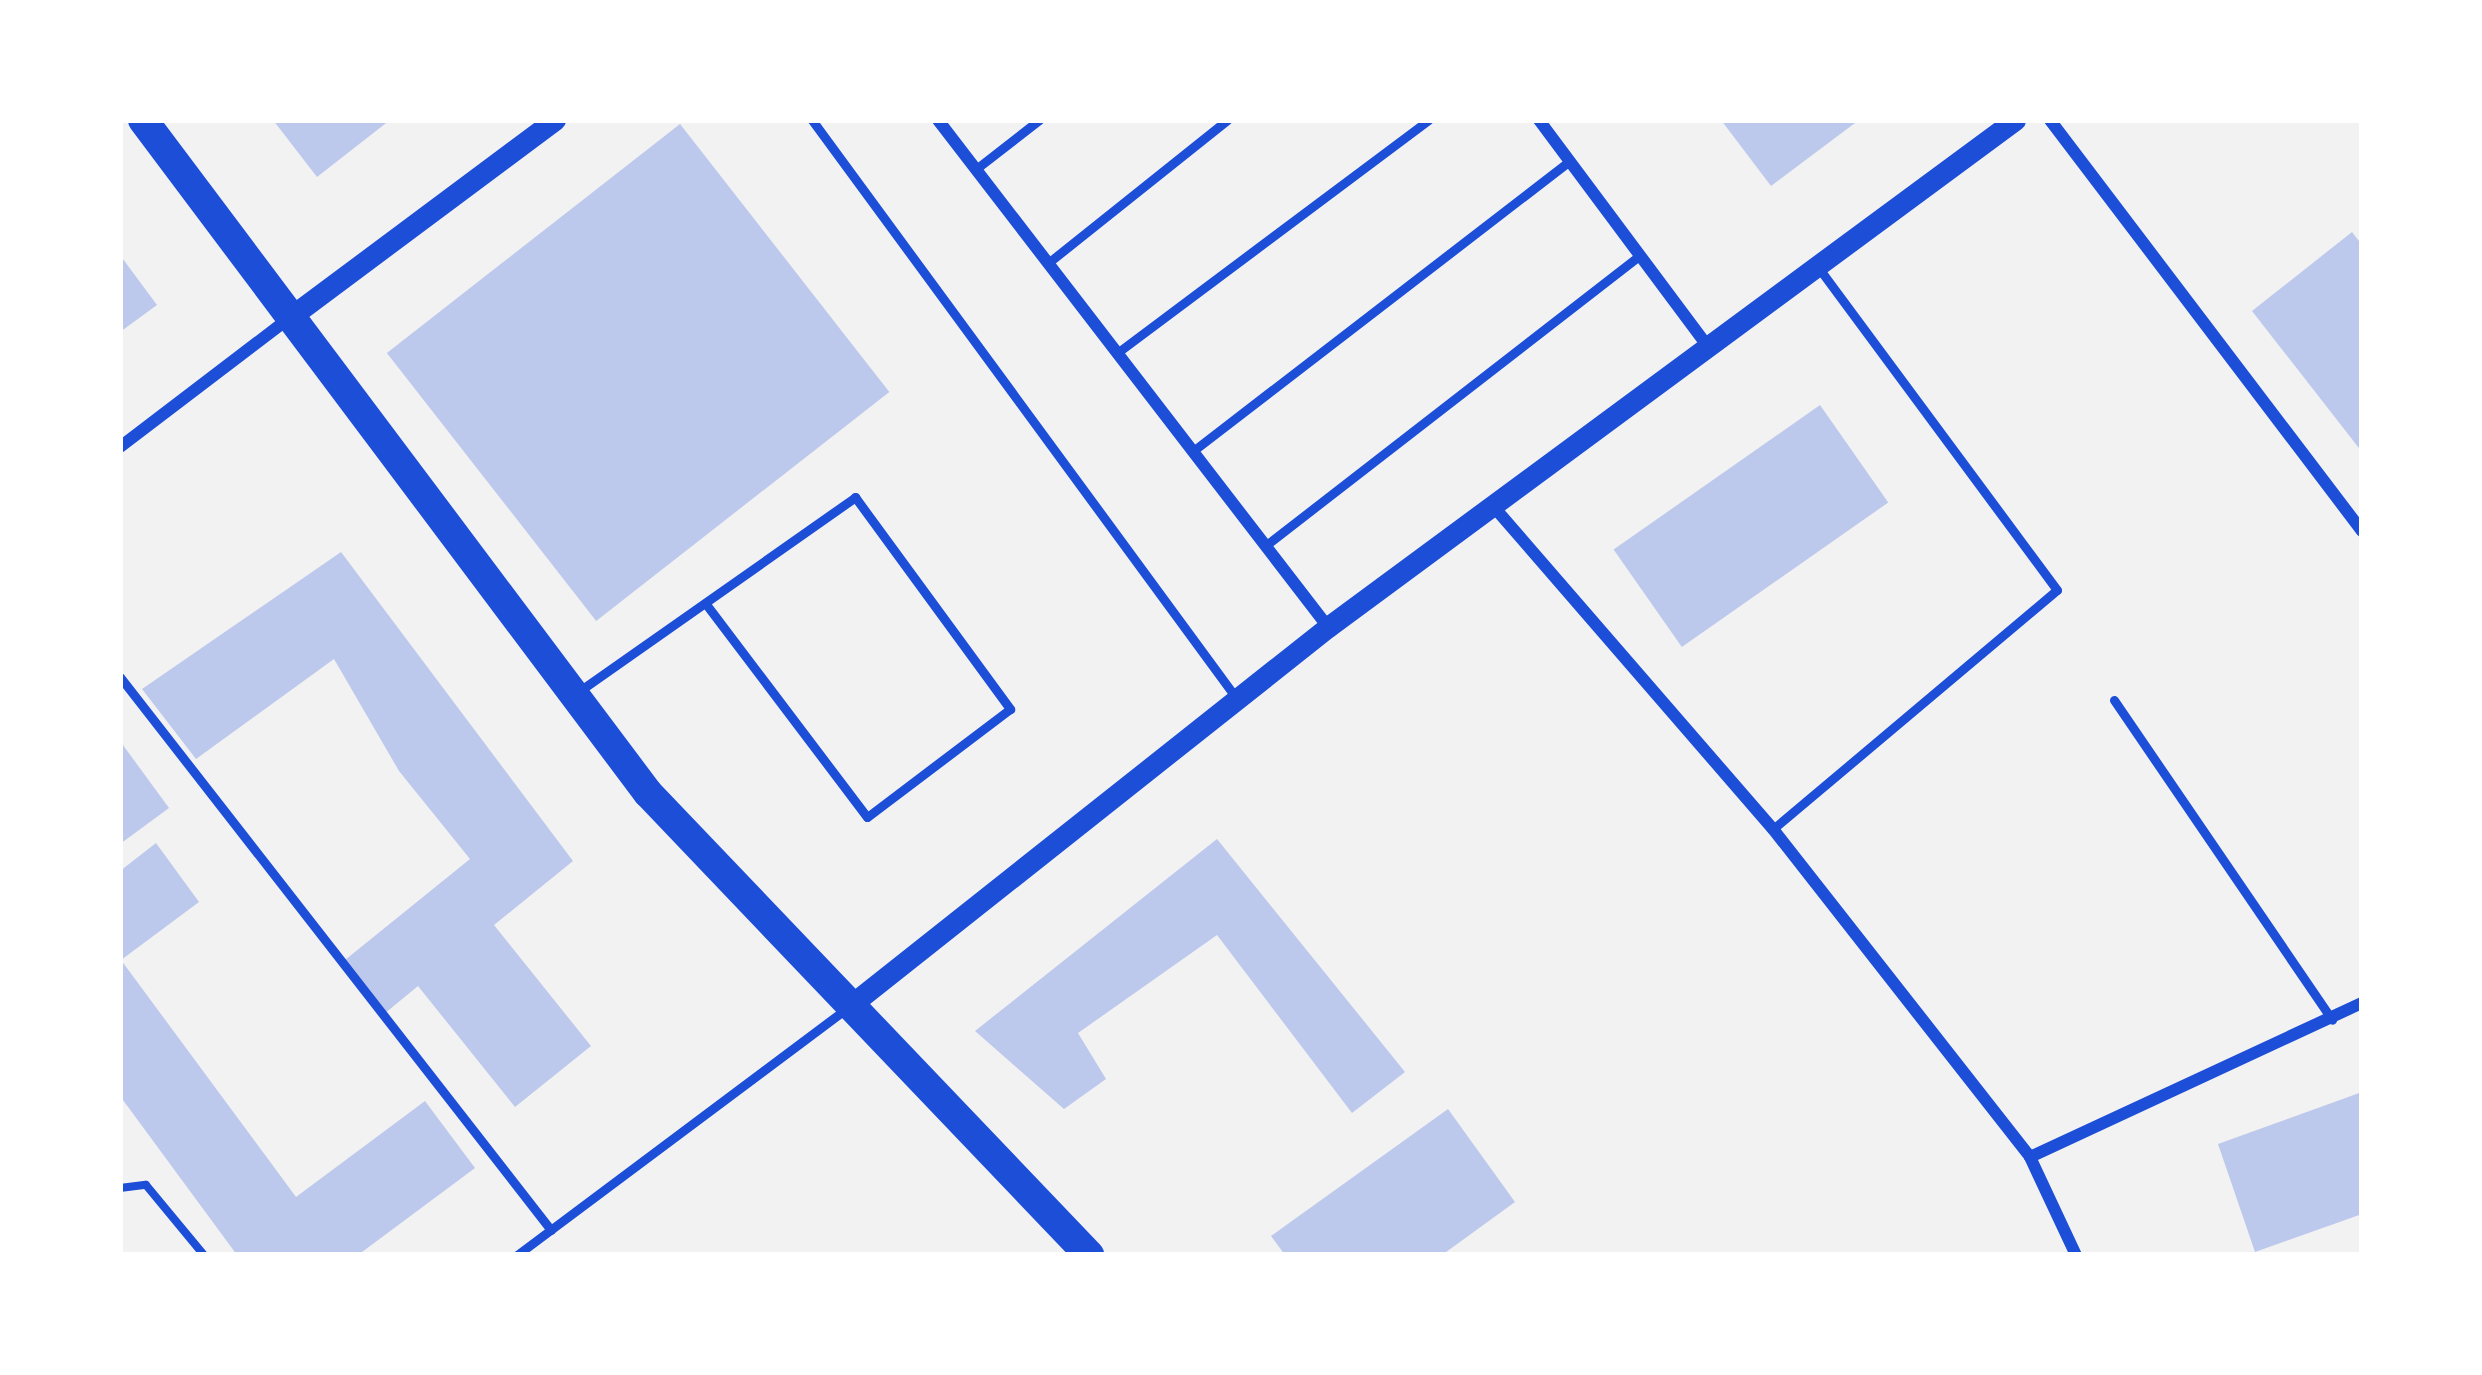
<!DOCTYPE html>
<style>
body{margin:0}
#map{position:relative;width:2482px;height:1375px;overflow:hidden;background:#f2f2f2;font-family:"IBM Plex Serif",serif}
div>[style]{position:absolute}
.building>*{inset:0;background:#bdc9ec;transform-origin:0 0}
.path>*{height:8px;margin:-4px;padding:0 4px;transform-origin:4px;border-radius:4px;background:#1d4ed8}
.service>*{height:9px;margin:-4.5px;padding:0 4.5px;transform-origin:4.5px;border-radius:4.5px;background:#1d4ed8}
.minor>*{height:12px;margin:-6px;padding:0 6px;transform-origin:6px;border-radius:6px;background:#1d4ed8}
.tertiary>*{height:21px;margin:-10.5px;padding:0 10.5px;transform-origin:10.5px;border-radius:10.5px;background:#1d4ed8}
.primary>*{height:30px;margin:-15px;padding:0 15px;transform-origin:15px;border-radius:15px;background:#1d4ed8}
span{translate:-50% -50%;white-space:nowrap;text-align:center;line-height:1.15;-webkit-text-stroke:10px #fff;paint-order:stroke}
.frame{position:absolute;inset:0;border:123px solid #fff;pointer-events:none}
</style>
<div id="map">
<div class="building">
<i style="clip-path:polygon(273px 120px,390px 120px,317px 177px)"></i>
<i style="clip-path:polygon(1721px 120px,1859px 120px,1771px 186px)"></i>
<i style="left:680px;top:124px;width:340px;height:372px;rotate:52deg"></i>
<i style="clip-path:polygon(2352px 232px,2362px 245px,2362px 452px,2252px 311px)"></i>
<i style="clip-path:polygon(120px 255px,157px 305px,120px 332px)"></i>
<i style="left:1820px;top:405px;width:119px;height:252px;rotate:55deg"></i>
<i style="clip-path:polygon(341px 552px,573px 861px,494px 925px,591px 1046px,515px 1107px,418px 986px,384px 1014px,345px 960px,470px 859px,399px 771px,334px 659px,196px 759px,142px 689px)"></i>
<i style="clip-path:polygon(120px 741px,169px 808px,120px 844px)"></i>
<i style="clip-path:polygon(1217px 839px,1405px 1072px,1352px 1113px,1217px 935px,1078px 1033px,1106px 1079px,1064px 1109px,975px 1031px)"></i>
<i style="clip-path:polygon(156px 843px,199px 902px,121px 960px,296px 1197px,425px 1101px,475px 1168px,358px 1255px,237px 1255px,120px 1096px,120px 871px)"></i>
<i style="clip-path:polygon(2362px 1092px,2362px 1214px,2255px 1252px,2218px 1144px)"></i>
<i style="clip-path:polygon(1448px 1109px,1515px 1202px,1442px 1255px,1285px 1255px,1271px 1236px)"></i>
</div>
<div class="path">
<i style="left:120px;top:1188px;width:26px;rotate:-7deg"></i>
<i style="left:146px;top:1185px;width:91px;rotate:50.4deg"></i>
</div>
<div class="service">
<i style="left:812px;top:120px;width:718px;rotate:53.72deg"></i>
<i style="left:976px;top:169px;width:80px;rotate:-37.9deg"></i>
<i style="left:1048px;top:263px;width:229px;rotate:-38.6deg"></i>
<i style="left:1117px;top:353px;width:389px;rotate:-36.8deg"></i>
<i style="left:1193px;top:451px;width:475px;rotate:-37.6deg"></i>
<i style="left:1265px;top:546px;width:475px;rotate:-37.8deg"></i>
<i style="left:120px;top:677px;width:701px;rotate:52.07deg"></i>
<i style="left:578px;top:692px;width:339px;rotate:-35.1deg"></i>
<i style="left:855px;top:497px;width:263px;rotate:53.8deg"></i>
<i style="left:1010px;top:709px;width:179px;rotate:142.9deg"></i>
<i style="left:867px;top:817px;width:268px;rotate:-127.1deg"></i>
<i style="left:2114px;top:700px;width:387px;rotate:55.7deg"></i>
<i style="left:1773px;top:829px;width:371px;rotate:-40.1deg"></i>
<i style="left:2057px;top:590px;width:402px;rotate:-126.5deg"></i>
<i style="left:517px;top:1255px;width:409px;rotate:-36.8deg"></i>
</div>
<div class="minor">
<i style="left:938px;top:120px;width:640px;rotate:52.43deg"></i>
<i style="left:1539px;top:120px;width:283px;rotate:53.3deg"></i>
<i style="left:2050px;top:120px;width:516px;rotate:52.8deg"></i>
<i style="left:120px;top:447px;width:211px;rotate:-37.3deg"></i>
<i style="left:1494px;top:507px;width:426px;rotate:49.1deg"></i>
<i style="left:1773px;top:829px;width:417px;rotate:51.9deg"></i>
<i style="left:2030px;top:1157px;width:108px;rotate:64.9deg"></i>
<i style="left:2030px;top:1157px;width:366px;rotate:-24.9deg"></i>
</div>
<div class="tertiary">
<i style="left:289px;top:318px;width:332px;rotate:-36.7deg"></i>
<i style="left:852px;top:1004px;width:607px;rotate:-38.38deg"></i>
<i style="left:1328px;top:627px;width:854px;rotate:-36.43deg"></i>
</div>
<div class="primary">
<i style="left:143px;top:120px;width:841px;rotate:53.12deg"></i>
<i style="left:648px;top:793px;width:639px;rotate:46.33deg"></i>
</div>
<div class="frame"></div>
</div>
